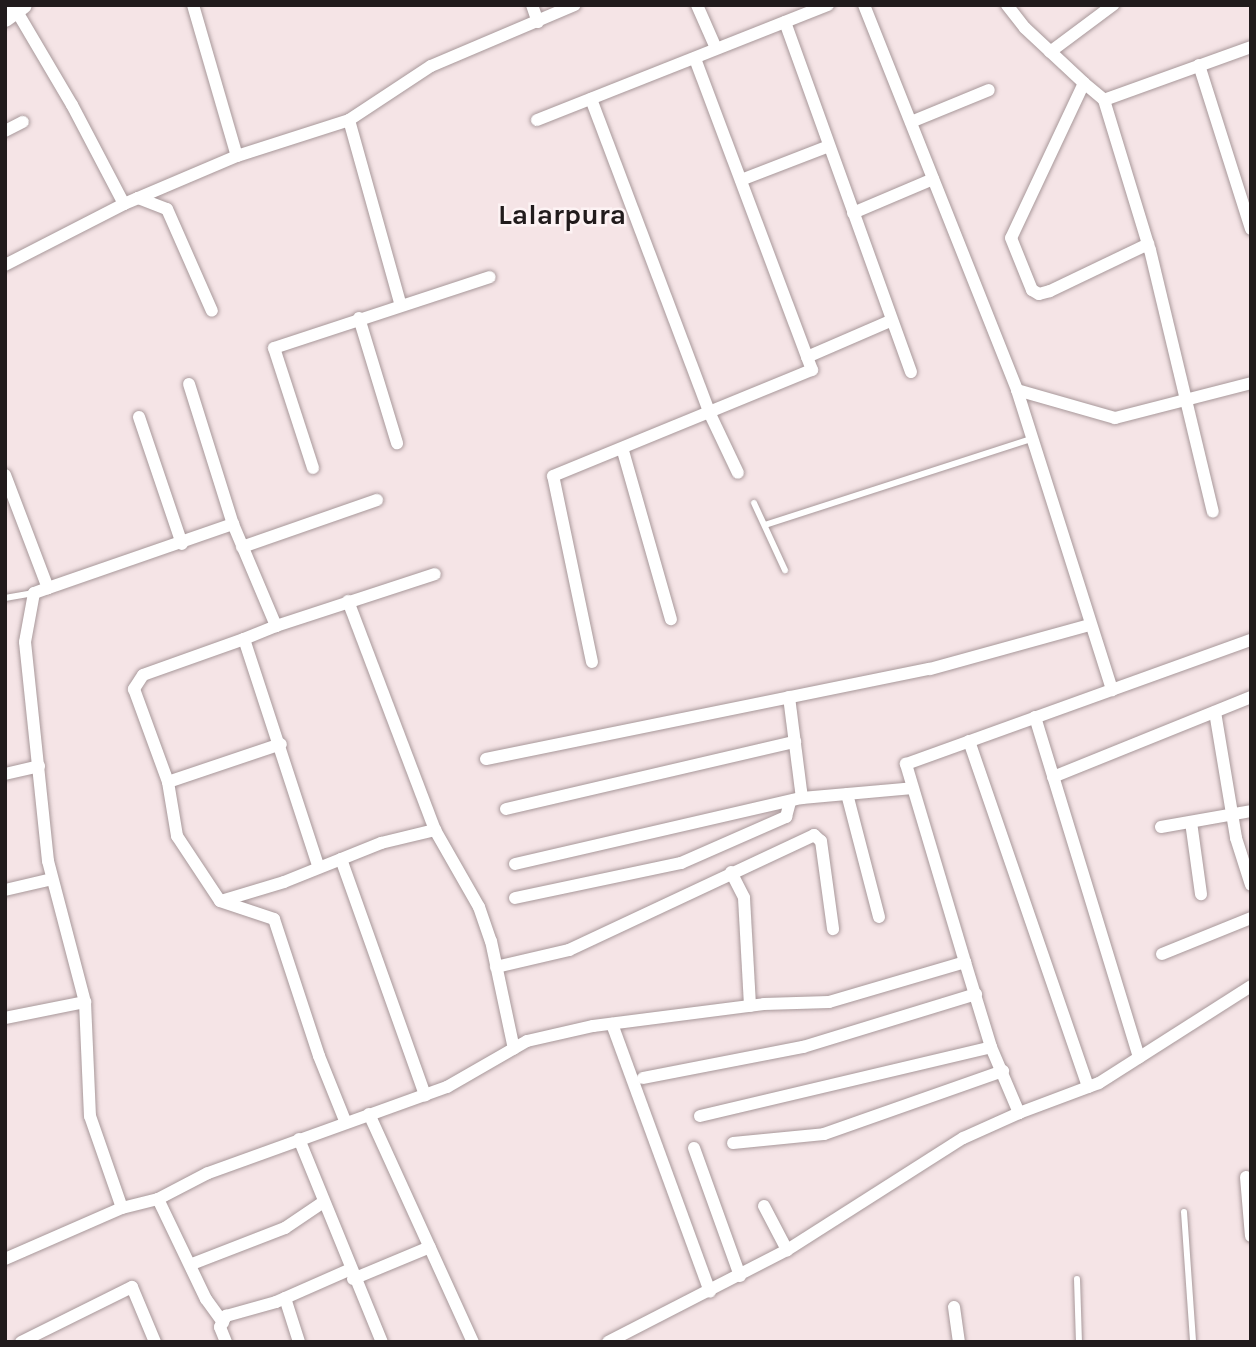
<!DOCTYPE html>
<style>
body{margin:0}
#map{position:relative;width:1256px;height:1347px;overflow:hidden;background:#f5e4e6;font-family:Karla,sans-serif}
div>[style]{position:absolute}
.roads{filter:drop-shadow(0 0 2px #a8989a) drop-shadow(0 0 2px #a8989a)}
.lane>*{height:6px;margin:-3px;padding:0 3px;transform-origin:3px;border-radius:3px;background:#fff}
.street>*{height:12px;margin:-6px;padding:0 6px;transform-origin:6px;border-radius:6px;background:#fff}
.secondary>*{height:18px;margin:-9px;padding:0 9px;transform-origin:9px;border-radius:9px;background:#fff}
span{translate:-50% -50%;white-space:nowrap;text-align:center;line-height:1.15;-webkit-text-stroke:5px #fdf3f4;paint-order:stroke}
.district-label{font-size:28px;color:#211b1c;font-weight:700}
.frame{position:absolute;inset:0;border:7px solid #211b1c;pointer-events:none}
</style>
<div id="map">
<div class="roads">
<div class="lane">
<i style="left:754px;top:503px;width:74px;rotate:65.2deg"></i>
<i style="left:765px;top:525px;width:281px;rotate:-17.9deg"></i>
<i style="left:5px;top:598px;width:29px;rotate:-10deg"></i>
<i style="left:1184px;top:1212px;width:130px;rotate:86deg"></i>
<i style="left:1077px;top:1279px;width:63px;rotate:88.2deg"></i>
</div>
<div class="street">
<i style="left:193px;top:5px;width:157px;rotate:73.8deg"></i>
<i style="left:237px;top:156px;width:118px;rotate:-17.8deg"></i>
<i style="left:349px;top:120px;width:98px;rotate:-33.4deg"></i>
<i style="left:431px;top:66px;width:156px;rotate:-23deg"></i>
<i style="left:532px;top:5px;width:18px;rotate:71deg"></i>
<i style="left:697px;top:5px;width:45px;rotate:66.3deg"></i>
<i style="left:864px;top:5px;width:414px;rotate:68.3deg"></i>
<i style="left:1017px;top:390px;width:315px;rotate:72.4deg"></i>
<i style="left:1007px;top:5px;width:29px;rotate:52deg"></i>
<i style="left:1025px;top:28px;width:81px;rotate:43deg"></i>
<i style="left:1084px;top:83px;width:171px;rotate:115.2deg"></i>
<i style="left:1011px;top:238px;width:56px;rotate:68deg"></i>
<i style="left:1032px;top:290px;width:8px;rotate:30deg"></i>
<i style="left:1039px;top:294px;width:11px;rotate:-15deg"></i>
<i style="left:1050px;top:291px;width:109px;rotate:-25.6deg"></i>
<i style="left:785px;top:22px;width:372px;rotate:70.2deg"></i>
<i style="left:1050px;top:52px;width:79px;rotate:-36.7deg"></i>
<i style="left:1199px;top:65px;width:172px;rotate:72.4deg"></i>
<i style="left:1084px;top:83px;width:26px;rotate:40deg"></i>
<i style="left:1104px;top:100px;width:156px;rotate:-19.8deg"></i>
<i style="left:591px;top:99px;width:337px;rotate:69.3deg"></i>
<i style="left:710px;top:414px;width:65px;rotate:64.6deg"></i>
<i style="left:1104px;top:100px;width:157px;rotate:73deg"></i>
<i style="left:1150px;top:250px;width:269px;rotate:76.5deg"></i>
<i style="left:349px;top:120px;width:190px;rotate:74.4deg"></i>
<i style="left:537px;top:120px;width:313px;rotate:-21.6deg"></i>
<i style="left:911px;top:122px;width:84px;rotate:-22.3deg"></i>
<i style="left:5px;top:131px;width:20px;rotate:-27deg"></i>
<i style="left:741px;top:180px;width:94px;rotate:-21.1deg"></i>
<i style="left:138px;top:198px;width:108px;rotate:-23deg"></i>
<i style="left:124px;top:204px;width:15px;rotate:-23deg"></i>
<i style="left:138px;top:198px;width:31px;rotate:21deg"></i>
<i style="left:167px;top:209px;width:111px;rotate:66.2deg"></i>
<i style="left:853px;top:213px;width:87px;rotate:-23deg"></i>
<i style="left:5px;top:265px;width:134px;rotate:-27.1deg"></i>
<i style="left:124px;top:204px;width:112px;rotate:-117.7deg"></i>
<i style="left:72px;top:105px;width:110px;rotate:-120.5deg"></i>
<i style="left:359px;top:318px;width:131px;rotate:73.1deg"></i>
<i style="left:807px;top:357px;width:90px;rotate:-23.4deg"></i>
<i style="left:189px;top:384px;width:147px;rotate:72.6deg"></i>
<i style="left:233px;top:524px;width:111px;rotate:67.1deg"></i>
<i style="left:276px;top:626px;width:35px;rotate:158deg"></i>
<i style="left:244px;top:639px;width:238px;rotate:71.9deg"></i>
<i style="left:1017px;top:390px;width:102px;rotate:15.9deg"></i>
<i style="left:1115px;top:418px;width:140px;rotate:-14.4deg"></i>
<i style="left:139px;top:417px;width:134px;rotate:71.3deg"></i>
<i style="left:623px;top:451px;width:175px;rotate:74.1deg"></i>
<i style="left:313px;top:468px;width:126px;rotate:-108deg"></i>
<i style="left:274px;top:348px;width:227px;rotate:-18.2deg"></i>
<i style="left:5px;top:475px;width:121px;rotate:69.2deg"></i>
<i style="left:48px;top:588px;width:15px;rotate:160deg"></i>
<i style="left:34px;top:593px;width:50px;rotate:100.4deg"></i>
<i style="left:25px;top:642px;width:220px;rotate:84deg"></i>
<i style="left:48px;top:861px;width:146px;rotate:75.3deg"></i>
<i style="left:85px;top:1002px;width:114px;rotate:87.5deg"></i>
<i style="left:90px;top:1116px;width:97px;rotate:70.8deg"></i>
<i style="left:122px;top:1208px;width:37px;rotate:-14deg"></i>
<i style="left:158px;top:1199px;width:56px;rotate:-27.5deg"></i>
<i style="left:208px;top:1173px;width:254px;rotate:-19.8deg"></i>
<i style="left:447px;top:1087px;width:92px;rotate:-29.9deg"></i>
<i style="left:527px;top:1041px;width:68px;rotate:-12.8deg"></i>
<i style="left:593px;top:1026px;width:172px;rotate:-7.3deg"></i>
<i style="left:764px;top:1004px;width:65px;rotate:-1.8deg"></i>
<i style="left:829px;top:1002px;width:142px;rotate:-16.4deg"></i>
<i style="left:965px;top:962px;width:89px;rotate:73deg"></i>
<i style="left:991px;top:1047px;width:72px;rotate:67deg"></i>
<i style="left:1019px;top:1113px;width:61px;rotate:155.9deg"></i>
<i style="left:963px;top:1138px;width:209px;rotate:147.5deg"></i>
<i style="left:787px;top:1250px;width:201px;rotate:152.8deg"></i>
<i style="left:242px;top:547px;width:143px;rotate:-19.2deg"></i>
<i style="left:48px;top:588px;width:196px;rotate:-19.1deg"></i>
<i style="left:348px;top:601px;width:245px;rotate:69.2deg"></i>
<i style="left:435px;top:830px;width:89px;rotate:60.3deg"></i>
<i style="left:479px;top:907px;width:36px;rotate:71deg"></i>
<i style="left:491px;top:941px;width:110px;rotate:78deg"></i>
<i style="left:276px;top:626px;width:167px;rotate:-18.1deg"></i>
<i style="left:244px;top:639px;width:107px;rotate:160.4deg"></i>
<i style="left:143px;top:675px;width:17px;rotate:123deg"></i>
<i style="left:134px;top:689px;width:99px;rotate:69.9deg"></i>
<i style="left:168px;top:782px;width:55px;rotate:80.5deg"></i>
<i style="left:177px;top:836px;width:78px;rotate:56.5deg"></i>
<i style="left:220px;top:901px;width:57px;rotate:18.4deg"></i>
<i style="left:274px;top:919px;width:144px;rotate:71.8deg"></i>
<i style="left:319px;top:1056px;width:72px;rotate:68.1deg"></i>
<i style="left:592px;top:662px;width:190px;rotate:-101.8deg"></i>
<i style="left:553px;top:476px;width:280px;rotate:-22.3deg"></i>
<i style="left:812px;top:370px;width:333px;rotate:-110.6deg"></i>
<i style="left:789px;top:697px;width:102px;rotate:82.7deg"></i>
<i style="left:1215px;top:712px;width:128px;rotate:80.5deg"></i>
<i style="left:1236px;top:838px;width:49px;rotate:72.3deg"></i>
<i style="left:1035px;top:717px;width:356px;rotate:73deg"></i>
<i style="left:969px;top:741px;width:366px;rotate:71deg"></i>
<i style="left:486px;top:759px;width:453px;rotate:-11.5deg"></i>
<i style="left:930px;top:669px;width:166px;rotate:-15.4deg"></i>
<i style="left:5px;top:774px;width:35px;rotate:-13deg"></i>
<i style="left:1053px;top:777px;width:214px;rotate:-22deg"></i>
<i style="left:168px;top:782px;width:119px;rotate:-18.6deg"></i>
<i style="left:847px;top:794px;width:127px;rotate:75.4deg"></i>
<i style="left:506px;top:809px;width:297px;rotate:-13.1deg"></i>
<i style="left:1191px;top:822px;width:73px;rotate:82.1deg"></i>
<i style="left:1161px;top:827px;width:91px;rotate:-10.1deg"></i>
<i style="left:341px;top:859px;width:251px;rotate:70.4deg"></i>
<i style="left:515px;top:864px;width:294px;rotate:-13deg"></i>
<i style="left:802px;top:798px;width:111px;rotate:-5.1deg"></i>
<i style="left:731px;top:872px;width:29px;rotate:63deg"></i>
<i style="left:744px;top:898px;width:108px;rotate:86.8deg"></i>
<i style="left:5px;top:890px;width:48px;rotate:-13.2deg"></i>
<i style="left:515px;top:898px;width:170px;rotate:-11.9deg"></i>
<i style="left:681px;top:863px;width:115px;rotate:-23.7deg"></i>
<i style="left:786px;top:817px;width:16px;rotate:-75deg"></i>
<i style="left:221px;top:901px;width:66px;rotate:-16.8deg"></i>
<i style="left:284px;top:882px;width:105px;rotate:-21.9deg"></i>
<i style="left:381px;top:843px;width:56px;rotate:-13.5deg"></i>
<i style="left:1162px;top:954px;width:96px;rotate:-22deg"></i>
<i style="left:965px;top:962px;width:207px;rotate:-106.6deg"></i>
<i style="left:906px;top:764px;width:367px;rotate:-19.8deg"></i>
<i style="left:496px;top:967px;width:75px;rotate:-13.1deg"></i>
<i style="left:569px;top:950px;width:271px;rotate:-25.1deg"></i>
<i style="left:814px;top:835px;width:9px;rotate:41deg"></i>
<i style="left:821px;top:841px;width:89px;rotate:82.2deg"></i>
<i style="left:5px;top:1018px;width:82px;rotate:-11.3deg"></i>
<i style="left:612px;top:1024px;width:285px;rotate:69.9deg"></i>
<i style="left:643px;top:1078px;width:163px;rotate:-11deg"></i>
<i style="left:803px;top:1047px;width:181px;rotate:-17deg"></i>
<i style="left:1019px;top:1113px;width:85px;rotate:-20.6deg"></i>
<i style="left:1099px;top:1083px;width:180px;rotate:-32.5deg"></i>
<i style="left:369px;top:1114px;width:251px;rotate:65.5deg"></i>
<i style="left:700px;top:1116px;width:299px;rotate:-13.3deg"></i>
<i style="left:299px;top:1139px;width:219px;rotate:67.8deg"></i>
<i style="left:733px;top:1143px;width:91px;rotate:-5.6deg"></i>
<i style="left:824px;top:1134px;width:190px;rotate:-19.4deg"></i>
<i style="left:694px;top:1148px;width:136px;rotate:70.2deg"></i>
<i style="left:1246px;top:1177px;width:59px;rotate:85.2deg"></i>
<i style="left:158px;top:1199px;width:111px;rotate:64.4deg"></i>
<i style="left:206px;top:1299px;width:29px;rotate:54deg"></i>
<i style="left:764px;top:1206px;width:50px;rotate:62.4deg"></i>
<i style="left:5px;top:1259px;width:128px;rotate:-23.6deg"></i>
<i style="left:192px;top:1264px;width:100px;rotate:-21.2deg"></i>
<i style="left:285px;top:1228px;width:45px;rotate:-34deg"></i>
<i style="left:353px;top:1279px;width:83px;rotate:-22.6deg"></i>
<i style="left:285px;top:1298px;width:46px;rotate:72.3deg"></i>
<i style="left:954px;top:1307px;width:35px;rotate:82deg"></i>
<i style="left:21px;top:1342px;width:124px;rotate:-26.4deg"></i>
<i style="left:132px;top:1287px;width:60px;rotate:67.3deg"></i>
<i style="left:226px;top:1342px;width:16px;rotate:-112deg"></i>
<i style="left:220px;top:1327px;width:13px;rotate:-61deg"></i>
<i style="left:226px;top:1316px;width:52px;rotate:-15.6deg"></i>
<i style="left:276px;top:1302px;width:80px;rotate:-23.7deg"></i>
</div>
<div class="secondary">
<i style="left:5px;top:18px;width:22px;rotate:-36deg"></i>
</div>
</div>
<div class="district-label">
<span style="left:562px;top:215px">Lalarpura</span>
</div>
<div class="frame"></div>
</div>
